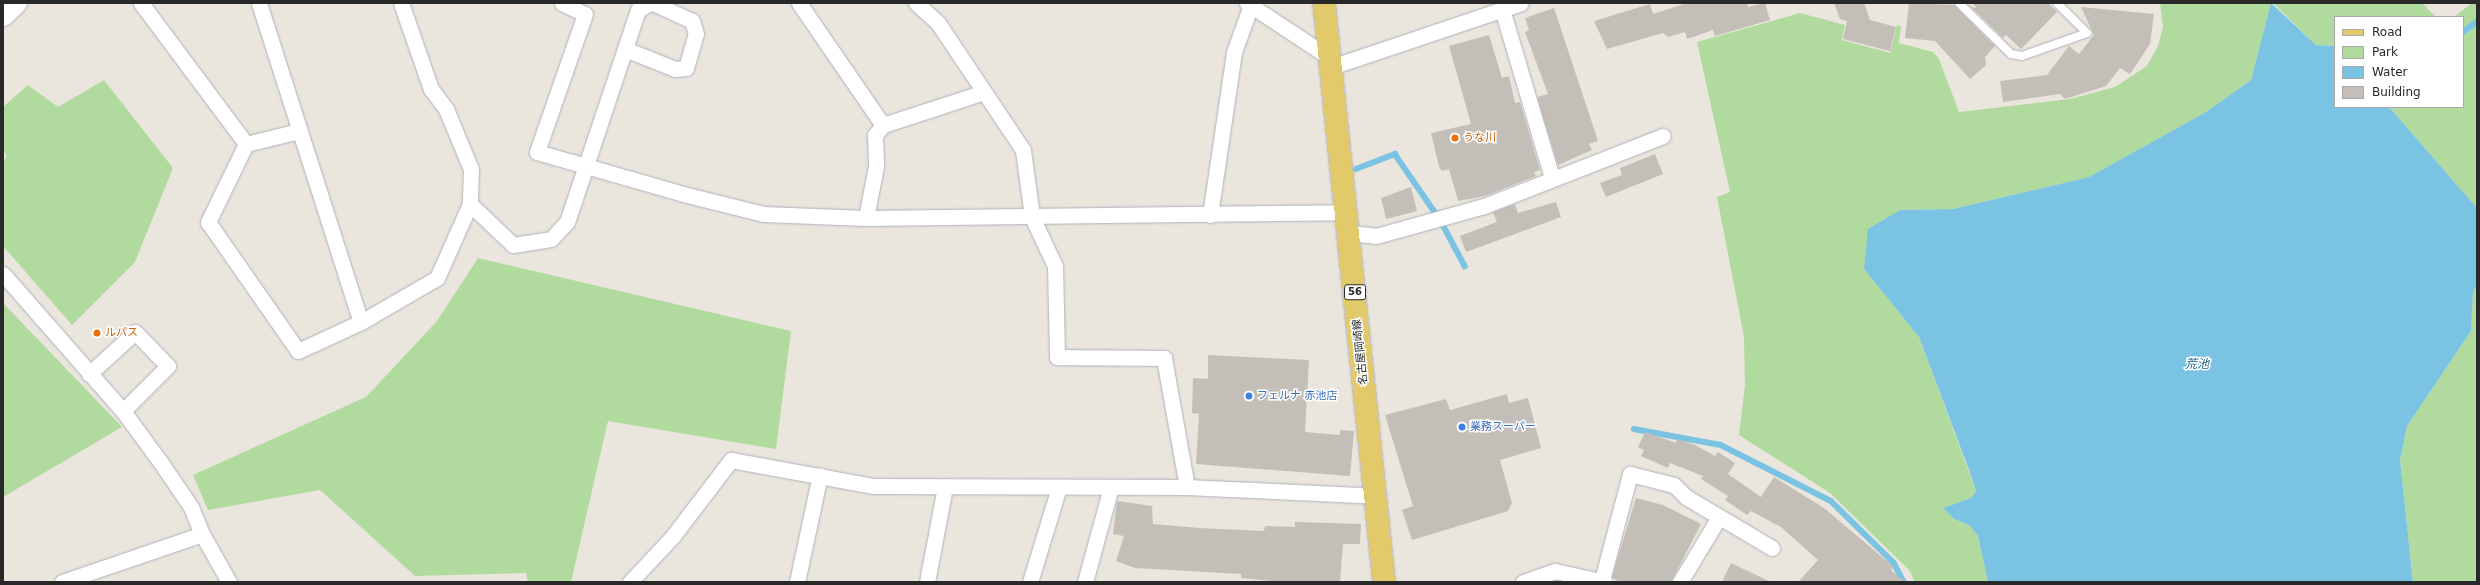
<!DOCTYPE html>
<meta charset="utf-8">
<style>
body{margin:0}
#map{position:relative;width:2480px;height:585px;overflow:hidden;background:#eae5dd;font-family:"DejaVu Sans","Noto Sans JP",sans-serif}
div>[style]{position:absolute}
.green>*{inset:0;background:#b1db9e}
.water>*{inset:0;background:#7ac3e2}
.stream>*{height:5.5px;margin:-2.75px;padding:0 2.75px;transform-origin:2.75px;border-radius:2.75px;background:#7ac3e2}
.building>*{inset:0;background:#c3bfb8}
.roads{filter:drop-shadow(0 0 1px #b0b2bc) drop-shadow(0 0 1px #b0b2bc)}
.service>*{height:8px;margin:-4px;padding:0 4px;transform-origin:4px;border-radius:4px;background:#fff}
.minor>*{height:15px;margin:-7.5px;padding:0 7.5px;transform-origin:7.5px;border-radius:7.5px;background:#fff}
.tertiary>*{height:19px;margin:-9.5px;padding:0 9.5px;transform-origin:9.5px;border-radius:9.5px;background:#fff}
.primary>*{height:22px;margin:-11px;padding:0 11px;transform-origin:11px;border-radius:11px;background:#e2ca6a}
.dots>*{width:11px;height:11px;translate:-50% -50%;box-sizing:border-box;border:2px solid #fff;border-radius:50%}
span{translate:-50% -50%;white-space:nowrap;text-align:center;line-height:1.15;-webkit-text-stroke:3px #fff;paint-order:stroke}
.shield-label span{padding:1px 3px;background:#fff;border:1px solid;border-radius:3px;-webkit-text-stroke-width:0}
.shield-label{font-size:10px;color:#292929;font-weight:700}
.food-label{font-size:11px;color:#c56008}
.left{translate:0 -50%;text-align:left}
.street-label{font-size:11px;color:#292929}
.shop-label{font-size:11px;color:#366cbe}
.water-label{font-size:12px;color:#1b628c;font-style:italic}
.frame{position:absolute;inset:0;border:4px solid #292929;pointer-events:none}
.legend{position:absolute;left:2334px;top:16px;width:130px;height:92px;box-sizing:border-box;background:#fff;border:1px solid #a9a9a9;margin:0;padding:5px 7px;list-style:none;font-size:12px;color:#292929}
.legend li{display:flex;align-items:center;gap:8px;height:20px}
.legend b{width:20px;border:1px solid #a9a9a9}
</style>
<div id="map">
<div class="green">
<i style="clip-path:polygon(2160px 3px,2271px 3px,2251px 80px,2206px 112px,2089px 177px,1953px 209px,1900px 210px,1864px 269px,1919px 337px,1976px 491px,1971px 498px,1943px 508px,1954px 519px,1969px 525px,1978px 536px,1988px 582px,1915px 582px,1909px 570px,1830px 493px,1739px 435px,1745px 385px,1744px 337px,1717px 197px,1730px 192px,1697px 42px,1800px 13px,1845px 25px,1842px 40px,1890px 53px,1897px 25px,1901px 26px,1899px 43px,1933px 52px,1939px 59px,1959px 112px,2070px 99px,2115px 87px,2147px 66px,2158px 46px,2163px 27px)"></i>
<i style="clip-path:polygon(2273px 3px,2422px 3px,2436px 17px,2335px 17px,2335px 46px,2316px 45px)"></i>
<i style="clip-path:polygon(2472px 3px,2477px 3px,2477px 208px,2389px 107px,2463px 107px,2463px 17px,2454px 17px)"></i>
<i style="clip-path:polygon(104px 80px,173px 168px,135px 262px,72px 325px,3px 246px,3px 161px,7px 157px,3px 149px,3px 107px,28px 85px,58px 107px)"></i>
<i style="clip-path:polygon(478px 258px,791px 331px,776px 449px,608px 421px,571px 582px,528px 582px,526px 573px,415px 576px,320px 490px,208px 510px,193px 475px,366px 397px,437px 321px)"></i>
<i style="clip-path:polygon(2477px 285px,2477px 582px,2413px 582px,2400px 460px,2407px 426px,2471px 331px,2473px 292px)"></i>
<i style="clip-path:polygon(3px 303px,122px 427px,3px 497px)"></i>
</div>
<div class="water">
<i style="clip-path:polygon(2271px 3px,2316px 45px,2335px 46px,2335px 107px,2389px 107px,2477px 208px,2477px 285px,2473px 292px,2471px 331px,2407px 426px,2400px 460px,2413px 582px,1988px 582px,1978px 536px,1969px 525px,1954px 519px,1943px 508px,1971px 498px,1976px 491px,1969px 470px,1919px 337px,1864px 269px,1868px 229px,1900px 210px,1953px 209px,2089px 177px,2206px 112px,2251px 80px)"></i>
</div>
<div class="stream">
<i style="left:2463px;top:32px;width:17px;rotate:-36deg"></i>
<i style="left:1356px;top:169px;width:42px;rotate:-21deg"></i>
<i style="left:1395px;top:154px;width:74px;rotate:55.5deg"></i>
<i style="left:1442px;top:223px;width:49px;rotate:61.9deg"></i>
<i style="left:1634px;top:429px;width:88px;rotate:10.4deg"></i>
<i style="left:1721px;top:445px;width:123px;rotate:27deg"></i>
<i style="left:1831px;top:501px;width:88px;rotate:44.5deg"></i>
<i style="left:1894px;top:563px;width:21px;rotate:62deg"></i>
</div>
<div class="building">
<i style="clip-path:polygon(1687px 3px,1747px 3px,1748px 7px,1765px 3px,1770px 20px,1715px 36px,1713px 30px,1687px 39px,1685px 32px,1668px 37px,1663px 33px,1607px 49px,1594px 21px,1650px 4px,1653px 14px)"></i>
<i style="clip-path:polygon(1834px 3px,1864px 3px,1870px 20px,1896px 27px,1890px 51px,1843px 39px,1847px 21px,1840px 19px)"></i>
<i style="clip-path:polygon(1909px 3px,1954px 5px,1995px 46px,1985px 57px,1986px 65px,1970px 79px,1935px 41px,1905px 38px)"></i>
<i style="clip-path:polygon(1972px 3px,2048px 3px,2057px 12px,2021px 49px,2006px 35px,2003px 38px,1971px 7px,1977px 8px)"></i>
<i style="clip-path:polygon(2081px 7px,2154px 14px,2150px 44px,2130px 74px,2120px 68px,2106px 86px,2065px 99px,2060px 94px,2003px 102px,2000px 81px,2047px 75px,2069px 46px,2079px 54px,2094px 35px)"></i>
<i style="clip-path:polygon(1554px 8px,1598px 141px,1589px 144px,1592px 150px,1558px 165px,1537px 97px,1548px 94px,1525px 32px,1529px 30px,1525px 18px)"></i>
<i style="clip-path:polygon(1489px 35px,1502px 78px,1509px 76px,1515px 103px,1520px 102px,1540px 170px,1534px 172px,1536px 176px,1485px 196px,1458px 201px,1449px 169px,1442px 171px,1439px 167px,1431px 133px,1471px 124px,1449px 46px)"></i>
<i style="clip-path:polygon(1655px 154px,1663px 174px,1606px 197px,1600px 183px,1622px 175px,1620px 168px)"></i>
<i style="clip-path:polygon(1411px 187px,1417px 211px,1386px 219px,1381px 198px)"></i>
<i style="clip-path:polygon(1556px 202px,1561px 217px,1466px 252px,1460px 236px,1497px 222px,1493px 212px,1515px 204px,1518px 213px)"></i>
<i style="clip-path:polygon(1208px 355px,1309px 360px,1305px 432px,1340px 435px,1340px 430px,1354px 431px,1350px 476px,1196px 464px,1199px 414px,1192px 413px,1193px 378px,1208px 379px)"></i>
<i style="clip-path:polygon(1507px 394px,1509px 403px,1528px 398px,1541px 448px,1500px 460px,1512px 503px,1508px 511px,1412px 540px,1402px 510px,1413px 506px,1385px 415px,1446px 399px,1450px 410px)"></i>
<i style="clip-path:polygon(1645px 432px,1676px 443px,1677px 439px,1695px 445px,1715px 456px,1718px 452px,1735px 463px,1728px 474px,1761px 497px,1774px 477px,1824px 508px,1894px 567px,1891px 570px,1905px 582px,1798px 582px,1818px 560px,1781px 527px,1751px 511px,1747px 515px,1725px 500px,1728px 496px,1701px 479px,1703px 476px,1670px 463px,1668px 468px,1641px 456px,1644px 450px,1638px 447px)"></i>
<i style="clip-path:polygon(1636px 498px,1663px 505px,1701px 524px,1671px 582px,1619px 582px,1612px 577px)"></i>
<i style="clip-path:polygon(1117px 501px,1152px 506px,1153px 524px,1199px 528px,1264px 531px,1265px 526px,1295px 527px,1295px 522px,1361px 524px,1360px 544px,1343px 544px,1340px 582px,1284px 582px,1241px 578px,1241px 574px,1135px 568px,1116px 561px,1124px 536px,1113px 534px)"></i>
<i style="clip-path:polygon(1731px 563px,1771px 582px,1722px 582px)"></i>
</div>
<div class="roads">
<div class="service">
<i style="left:1959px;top:3px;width:73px;rotate:44.4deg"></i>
<i style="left:2011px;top:54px;width:11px;rotate:10deg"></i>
<i style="left:2022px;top:56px;width:69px;rotate:-19.5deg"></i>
<i style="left:2087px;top:33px;width:42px;rotate:-135deg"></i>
</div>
<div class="minor">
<i style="left:141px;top:3px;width:176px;rotate:53.3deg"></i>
<i style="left:246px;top:144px;width:87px;rotate:116deg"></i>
<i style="left:208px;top:222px;width:157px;rotate:55.1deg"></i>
<i style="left:298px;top:351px;width:69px;rotate:-24.7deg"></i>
<i style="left:361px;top:322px;width:88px;rotate:-30.1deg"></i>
<i style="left:437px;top:278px;width:81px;rotate:-66deg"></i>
<i style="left:259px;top:3px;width:335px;rotate:72.3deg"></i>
<i style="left:401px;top:3px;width:91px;rotate:70.8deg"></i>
<i style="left:431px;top:89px;width:25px;rotate:53deg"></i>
<i style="left:446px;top:109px;width:65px;rotate:67.4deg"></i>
<i style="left:471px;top:169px;width:35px;rotate:92deg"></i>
<i style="left:470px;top:204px;width:59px;rotate:43.6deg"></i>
<i style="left:513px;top:245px;width:38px;rotate:-9deg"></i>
<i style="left:551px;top:239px;width:23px;rotate:-47deg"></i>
<i style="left:567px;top:222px;width:224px;rotate:-71.5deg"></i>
<i style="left:638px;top:10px;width:14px;rotate:-30deg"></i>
<i style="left:562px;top:3px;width:25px;rotate:26deg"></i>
<i style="left:585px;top:14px;width:146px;rotate:109.2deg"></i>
<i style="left:537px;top:152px;width:152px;rotate:16deg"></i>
<i style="left:683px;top:194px;width:82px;rotate:14deg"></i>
<i style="left:763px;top:214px;width:103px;rotate:2.2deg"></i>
<i style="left:866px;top:218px;width:480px;rotate:-0.7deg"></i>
<i style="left:799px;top:3px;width:148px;rotate:55.5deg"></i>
<i style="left:883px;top:125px;width:13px;rotate:129deg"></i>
<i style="left:875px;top:135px;width:31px;rotate:88deg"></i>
<i style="left:876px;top:166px;width:53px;rotate:100.9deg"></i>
<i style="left:916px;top:3px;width:30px;rotate:42deg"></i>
<i style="left:938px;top:23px;width:153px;rotate:56.2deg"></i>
<i style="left:1023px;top:150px;width:68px;rotate:82.3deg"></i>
<i style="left:1032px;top:217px;width:54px;rotate:64.9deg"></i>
<i style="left:1055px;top:266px;width:91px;rotate:88.7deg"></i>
<i style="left:1057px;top:357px;width:107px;rotate:0.5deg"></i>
<i style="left:1164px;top:358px;width:131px;rotate:79.9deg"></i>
<i style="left:1247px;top:3px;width:100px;rotate:33.5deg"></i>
<i style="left:1502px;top:9px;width:176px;rotate:73.5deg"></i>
<i style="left:625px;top:49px;width:54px;rotate:21.8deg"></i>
<i style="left:675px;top:69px;width:11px;rotate:-5deg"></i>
<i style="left:686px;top:68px;width:35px;rotate:-74deg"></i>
<i style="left:696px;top:34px;width:14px;rotate:-107deg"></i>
<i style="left:692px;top:21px;width:43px;rotate:-155.2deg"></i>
<i style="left:1331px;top:67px;width:200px;rotate:-18.6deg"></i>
<i style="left:883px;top:125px;width:106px;rotate:-18.1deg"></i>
<i style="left:246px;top:144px;width:55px;rotate:-13.8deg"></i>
<i style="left:1210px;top:215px;width:165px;rotate:-81.6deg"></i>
<i style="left:1234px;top:52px;width:50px;rotate:-70.1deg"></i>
<i style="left:1349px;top:233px;width:27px;rotate:6deg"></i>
<i style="left:1376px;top:236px;width:112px;rotate:-15.5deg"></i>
<i style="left:1484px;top:206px;width:192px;rotate:-21.4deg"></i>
<i style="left:3px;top:274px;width:182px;rotate:48.8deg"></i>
<i style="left:123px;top:411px;width:64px;rotate:53.8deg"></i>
<i style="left:161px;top:463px;width:53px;rotate:55.7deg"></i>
<i style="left:191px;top:507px;width:29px;rotate:68deg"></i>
<i style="left:202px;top:534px;width:55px;rotate:60.6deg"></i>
<i style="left:89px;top:374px;width:62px;rotate:-42.4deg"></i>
<i style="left:135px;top:332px;width:47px;rotate:45.9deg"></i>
<i style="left:168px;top:366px;width:64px;rotate:135deg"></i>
<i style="left:1602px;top:580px;width:110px;rotate:-75.2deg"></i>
<i style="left:1630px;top:474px;width:45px;rotate:14deg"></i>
<i style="left:1674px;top:485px;width:17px;rotate:45deg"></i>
<i style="left:1686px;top:497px;width:100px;rotate:30.7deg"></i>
<i style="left:62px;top:582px;width:148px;rotate:-18.9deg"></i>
<i style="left:630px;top:582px;width:63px;rotate:-46.9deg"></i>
<i style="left:673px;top:536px;width:96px;rotate:-52.7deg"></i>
<i style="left:731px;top:460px;width:144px;rotate:10.4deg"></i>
<i style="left:873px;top:486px;width:314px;rotate:0.2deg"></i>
<i style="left:1187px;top:487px;width:188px;rotate:2.7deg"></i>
<i style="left:797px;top:582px;width:109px;rotate:-77.9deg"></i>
<i style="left:927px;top:582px;width:97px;rotate:-79.3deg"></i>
<i style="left:1030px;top:582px;width:99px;rotate:-73deg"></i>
<i style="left:1085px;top:582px;width:98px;rotate:-74.7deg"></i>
<i style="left:1523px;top:582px;width:34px;rotate:-19deg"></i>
<i style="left:1555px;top:571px;width:51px;rotate:12.4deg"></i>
<i style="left:1680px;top:582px;width:76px;rotate:-59deg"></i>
</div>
<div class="tertiary">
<i style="left:3px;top:16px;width:19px;rotate:-43deg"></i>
</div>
<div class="primary">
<i style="left:1324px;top:3px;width:582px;rotate:84.08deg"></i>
</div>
</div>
<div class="dots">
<i style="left:1455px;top:138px;background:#e8710a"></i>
<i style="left:97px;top:333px;background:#e8710a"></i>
<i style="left:1249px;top:396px;background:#3f7fe0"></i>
<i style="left:1462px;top:427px;background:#3f7fe0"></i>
</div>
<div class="shield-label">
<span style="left:1355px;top:292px">56</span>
</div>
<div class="food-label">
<span class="left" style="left:1463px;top:138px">うな川</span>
<span class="left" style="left:105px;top:333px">ルパス</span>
</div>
<div class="street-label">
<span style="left:1361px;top:352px;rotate:-96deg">名古屋岡崎線</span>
</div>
<div class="shop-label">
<span class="left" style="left:1257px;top:396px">フェルナ 赤池店</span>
<span class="left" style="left:1470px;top:427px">業務スーパー</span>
</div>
<div class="water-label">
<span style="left:2197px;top:365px">荒池</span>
</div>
<div class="frame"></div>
<ul class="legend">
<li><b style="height:5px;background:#e2ca6a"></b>Road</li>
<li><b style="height:11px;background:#b1db9e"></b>Park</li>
<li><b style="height:11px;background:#7ac3e2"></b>Water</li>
<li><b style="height:11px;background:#c3bfb8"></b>Building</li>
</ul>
</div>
